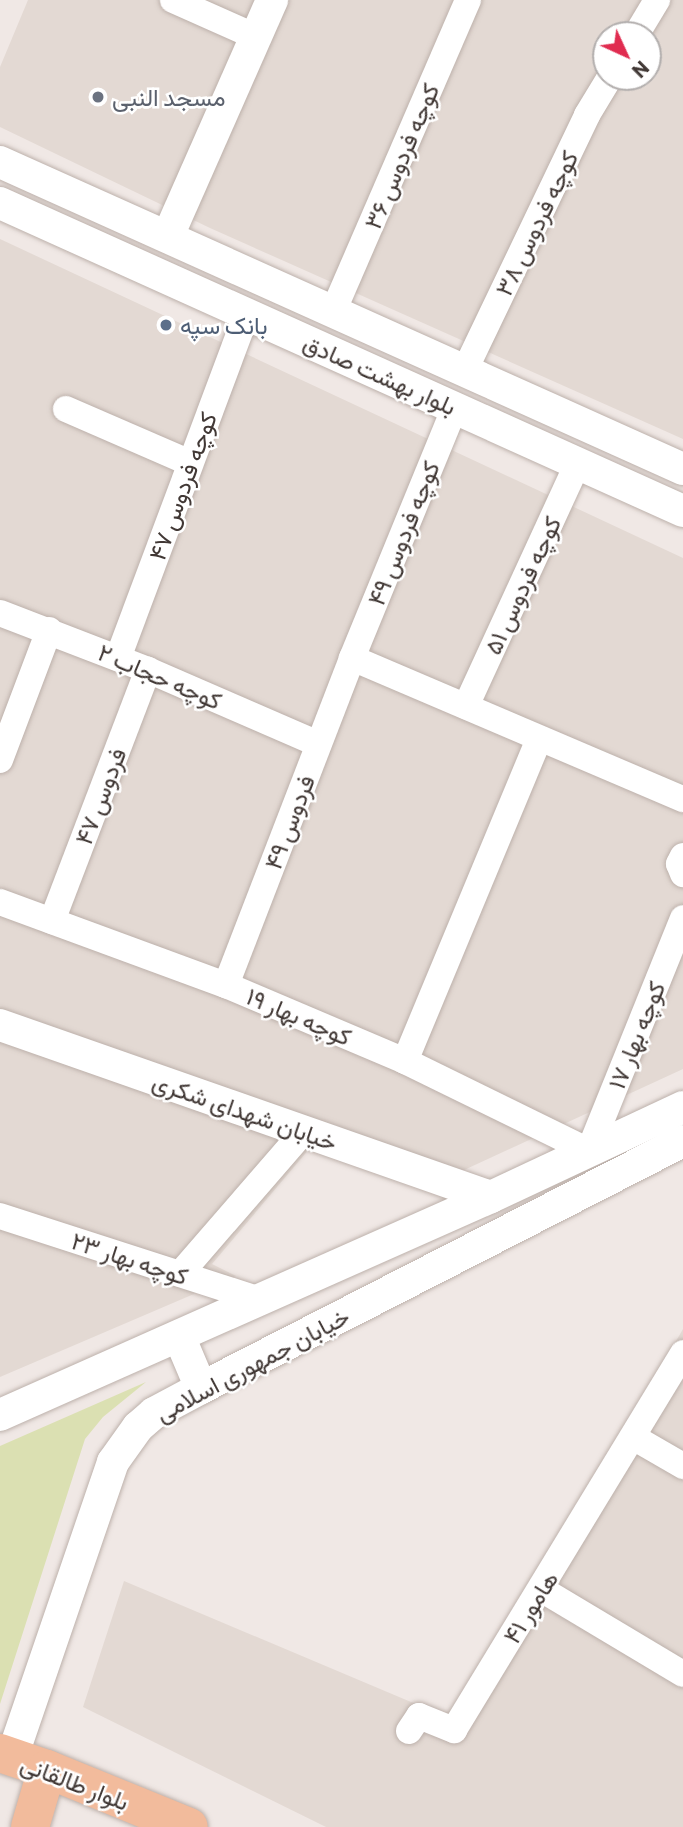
<!DOCTYPE html>
<meta charset="utf-8">
<style>
body{margin:0}
#map{position:relative;width:683px;height:1827px;overflow:hidden;background:#f0e8e5;font-family:Commissioner,Vazirmatn,sans-serif}
div>[style]{position:absolute}
.residential>*{inset:0;background:#e3d9d3}
.green>*{inset:0;background:#dbe0b2}
.roads{filter:drop-shadow(0 0 2px #bdb1ab) drop-shadow(0 0 2px #bdb1ab)}
.minor>*{height:26px;margin:-13px;padding:0 13px;transform-origin:13px;border-radius:13px;background:#fff}
.tertiary>*{height:32px;margin:-16px;padding:0 16px;transform-origin:16px;border-radius:16px;background:#fff}
.primary>*{height:38px;margin:-19px;padding:0 19px;transform-origin:19px;border-radius:19px;background:#f2bb9c}
.dots>*{width:19px;height:19px;translate:-50% -50%;box-sizing:border-box;border:4px solid #fff;border-radius:50%}
span{translate:-50% -50%;white-space:nowrap;text-align:center;line-height:1.15;-webkit-text-stroke:5px #fff;paint-order:stroke}
.worship-label{font-size:24px;color:#5b616d}
.left{translate:0 -50%;text-align:left}
.street-label{font-size:24px;color:#413835}
.service-label{font-size:24px;color:#4e5e75}
.north{position:absolute;left:592px;top:21px;width:70px;height:70px;box-sizing:border-box;background:#fff;border:2px solid #b3afae;border-radius:50%;rotate:135deg;font-size:19px;font-weight:700;line-height:28px;text-align:center;color:#413835}
.north::after{content:'';display:block;margin:auto;width:24px;height:32px;background:#e02c50;clip-path:polygon(50% 0,100% 100%,50% 72%,0 100%)}
</style>
<div id="map">
<div class="residential">
<i style="clip-path:polygon(evenodd,28px 0,683px 0,683px 439px,210px 228px,0 127px,0 67px,28px 0,606px 35px,648px 35px,648px 77px,606px 77px,606px 35px)"></i>
<i style="clip-path:polygon(0 239px,683px 558px,683px 1069px,423px 1189px,315px 1142px,212px 1264px,236px 1276px,0 1377px)"></i>
<i style="clip-path:polygon(683px 1329px,683px 1827px,326px 1827px,83px 1707px,124px 1581px,456px 1721px)"></i>
</div>
<div class="green">
<i style="clip-path:polygon(146px 1382px,103px 1417px,85px 1439px,0 1704px,0 1446px)"></i>
</div>
<div class="roads">
<div class="minor">
<i style="left:173px;top:0;width:89px;rotate:24deg"></i>
<i style="left:636px;top:35px;width:41px;rotate:-59deg"></i>
<i style="left:333px;top:312px;width:340px;rotate:-66.6deg"></i>
<i style="left:465px;top:370px;width:283px;rotate:-64.4deg"></i>
<i style="left:587px;top:115px;width:44px;rotate:-58.8deg"></i>
<i style="left:66px;top:409px;width:135px;rotate:23.5deg"></i>
<i style="left:0;top:613px;width:159px;rotate:21.1deg"></i>
<i style="left:148px;top:670px;width:185px;rotate:23.5deg"></i>
<i style="left:118px;top:658px;width:366px;rotate:-69.5deg"></i>
<i style="left:352px;top:658px;width:360px;rotate:23.1deg"></i>
<i style="left:466px;top:706px;width:268px;rotate:-65.3deg"></i>
<i style="left:0;top:760px;width:139px;rotate:-69.3deg"></i>
<i style="left:683px;top:856px;width:9px;rotate:117deg"></i>
<i style="left:679px;top:864px;width:11px;rotate:68deg"></i>
<i style="left:0;top:902px;width:241px;rotate:20.2deg"></i>
<i style="left:226px;top:985px;width:194px;rotate:23deg"></i>
<i style="left:405px;top:1061px;width:205px;rotate:26.1deg"></i>
<i style="left:589px;top:1151px;width:251px;rotate:-68deg"></i>
<i style="left:52px;top:921px;width:269px;rotate:-69.1deg"></i>
<i style="left:226px;top:985px;width:350px;rotate:-68.9deg"></i>
<i style="left:352px;top:658px;width:271px;rotate:-67.7deg"></i>
<i style="left:405px;top:1061px;width:349px;rotate:-67.4deg"></i>
<i style="left:0;top:1216px;width:273px;rotate:17.9deg"></i>
<i style="left:180px;top:1274px;width:188px;rotate:-49.1deg"></i>
<i style="left:633px;top:1437px;width:58px;rotate:30.1deg"></i>
<i style="left:541px;top:1589px;width:165px;rotate:30.9deg"></i>
<i style="left:409px;top:1731px;width:18px;rotate:-56deg"></i>
<i style="left:419px;top:1716px;width:38px;rotate:22deg"></i>
<i style="left:454px;top:1730px;width:441px;rotate:-58.7deg"></i>
</div>
<div class="tertiary">
<i style="left:0;top:162px;width:749px;rotate:24.2deg"></i>
<i style="left:0;top:203px;width:749px;rotate:24.27deg"></i>
<i style="left:168px;top:236px;width:258px;rotate:-66.2deg"></i>
<i style="left:0;top:1025px;width:520px;rotate:19.31deg"></i>
<i style="left:179px;top:1336px;width:56px;rotate:67.1deg"></i>
<i style="left:0;top:1415px;width:537px;rotate:-23.94deg"></i>
<i style="left:491px;top:1197px;width:212px;rotate:-25.1deg"></i>
<i style="left:12px;top:1757px;width:312px;rotate:-71.1deg"></i>
<i style="left:113px;top:1462px;width:43px;rotate:-54.5deg"></i>
<i style="left:138px;top:1427px;width:21px;rotate:-41deg"></i>
<i style="left:154px;top:1413px;width:53px;rotate:-28deg"></i>
<i style="left:201px;top:1388px;width:542px;rotate:-27.13deg"></i>
</div>
<div class="primary">
<i style="left:0;top:1753px;width:50px;rotate:18.8deg"></i>
<i style="left:47px;top:1769px;width:153px;rotate:22.2deg"></i>
<i style="left:30px;top:1827px;width:60px;rotate:-73.7deg"></i>
</div>
</div>
<div class="dots">
<i style="left:98px;top:97px;background:#6b7280"></i>
<i style="left:166px;top:325px;background:#5c6f8a"></i>
</div>
<div class="worship-label">
<span class="left" style="left:112px;top:97px">مسجد النبی</span>
</div>
<div class="street-label">
<span style="left:401px;top:156px;rotate:-67deg">کوچه فردوس ۳۶</span>
<span style="left:536px;top:223px;rotate:-64deg">کوچه فردوس ۳۸</span>
<span style="left:380px;top:374px;rotate:24deg">بلوار بهشت صادق</span>
<span style="left:182px;top:486px;rotate:-70deg">کوچه فردوس ۴۷</span>
<span style="left:403px;top:533px;rotate:-68deg">کوچه فردوس ۴۹</span>
<span style="left:522px;top:585px;rotate:-65deg">کوچه فردوس ۵۱</span>
<span style="left:160px;top:676px;rotate:23deg">کوچه حجاب ۲</span>
<span style="left:100px;top:796px;rotate:-69deg">فردوس ۴۷</span>
<span style="left:289px;top:822px;rotate:-69deg">فردوس ۴۹</span>
<span style="left:299px;top:1016px;rotate:23deg">کوچه بهار ۱۹</span>
<span style="left:636px;top:1035px;rotate:-68deg">کوچه بهار ۱۷</span>
<span style="left:245px;top:1111px;rotate:19deg">خیابان شهدای شکری</span>
<span style="left:130px;top:1258px;rotate:18deg">کوچه بهار ۲۳</span>
<span style="left:252px;top:1364px;rotate:-28deg">خیابان جمهوری اسلامی</span>
<span style="left:530px;top:1607px;rotate:-58deg">هامور ۴۱</span>
<span style="left:75px;top:1782px;rotate:21deg">بلوار طالقانی</span>
</div>
<div class="service-label">
<span class="left" style="left:180px;top:325px">بانک سپه</span>
</div>
<div class="north">N</div>
</div>
